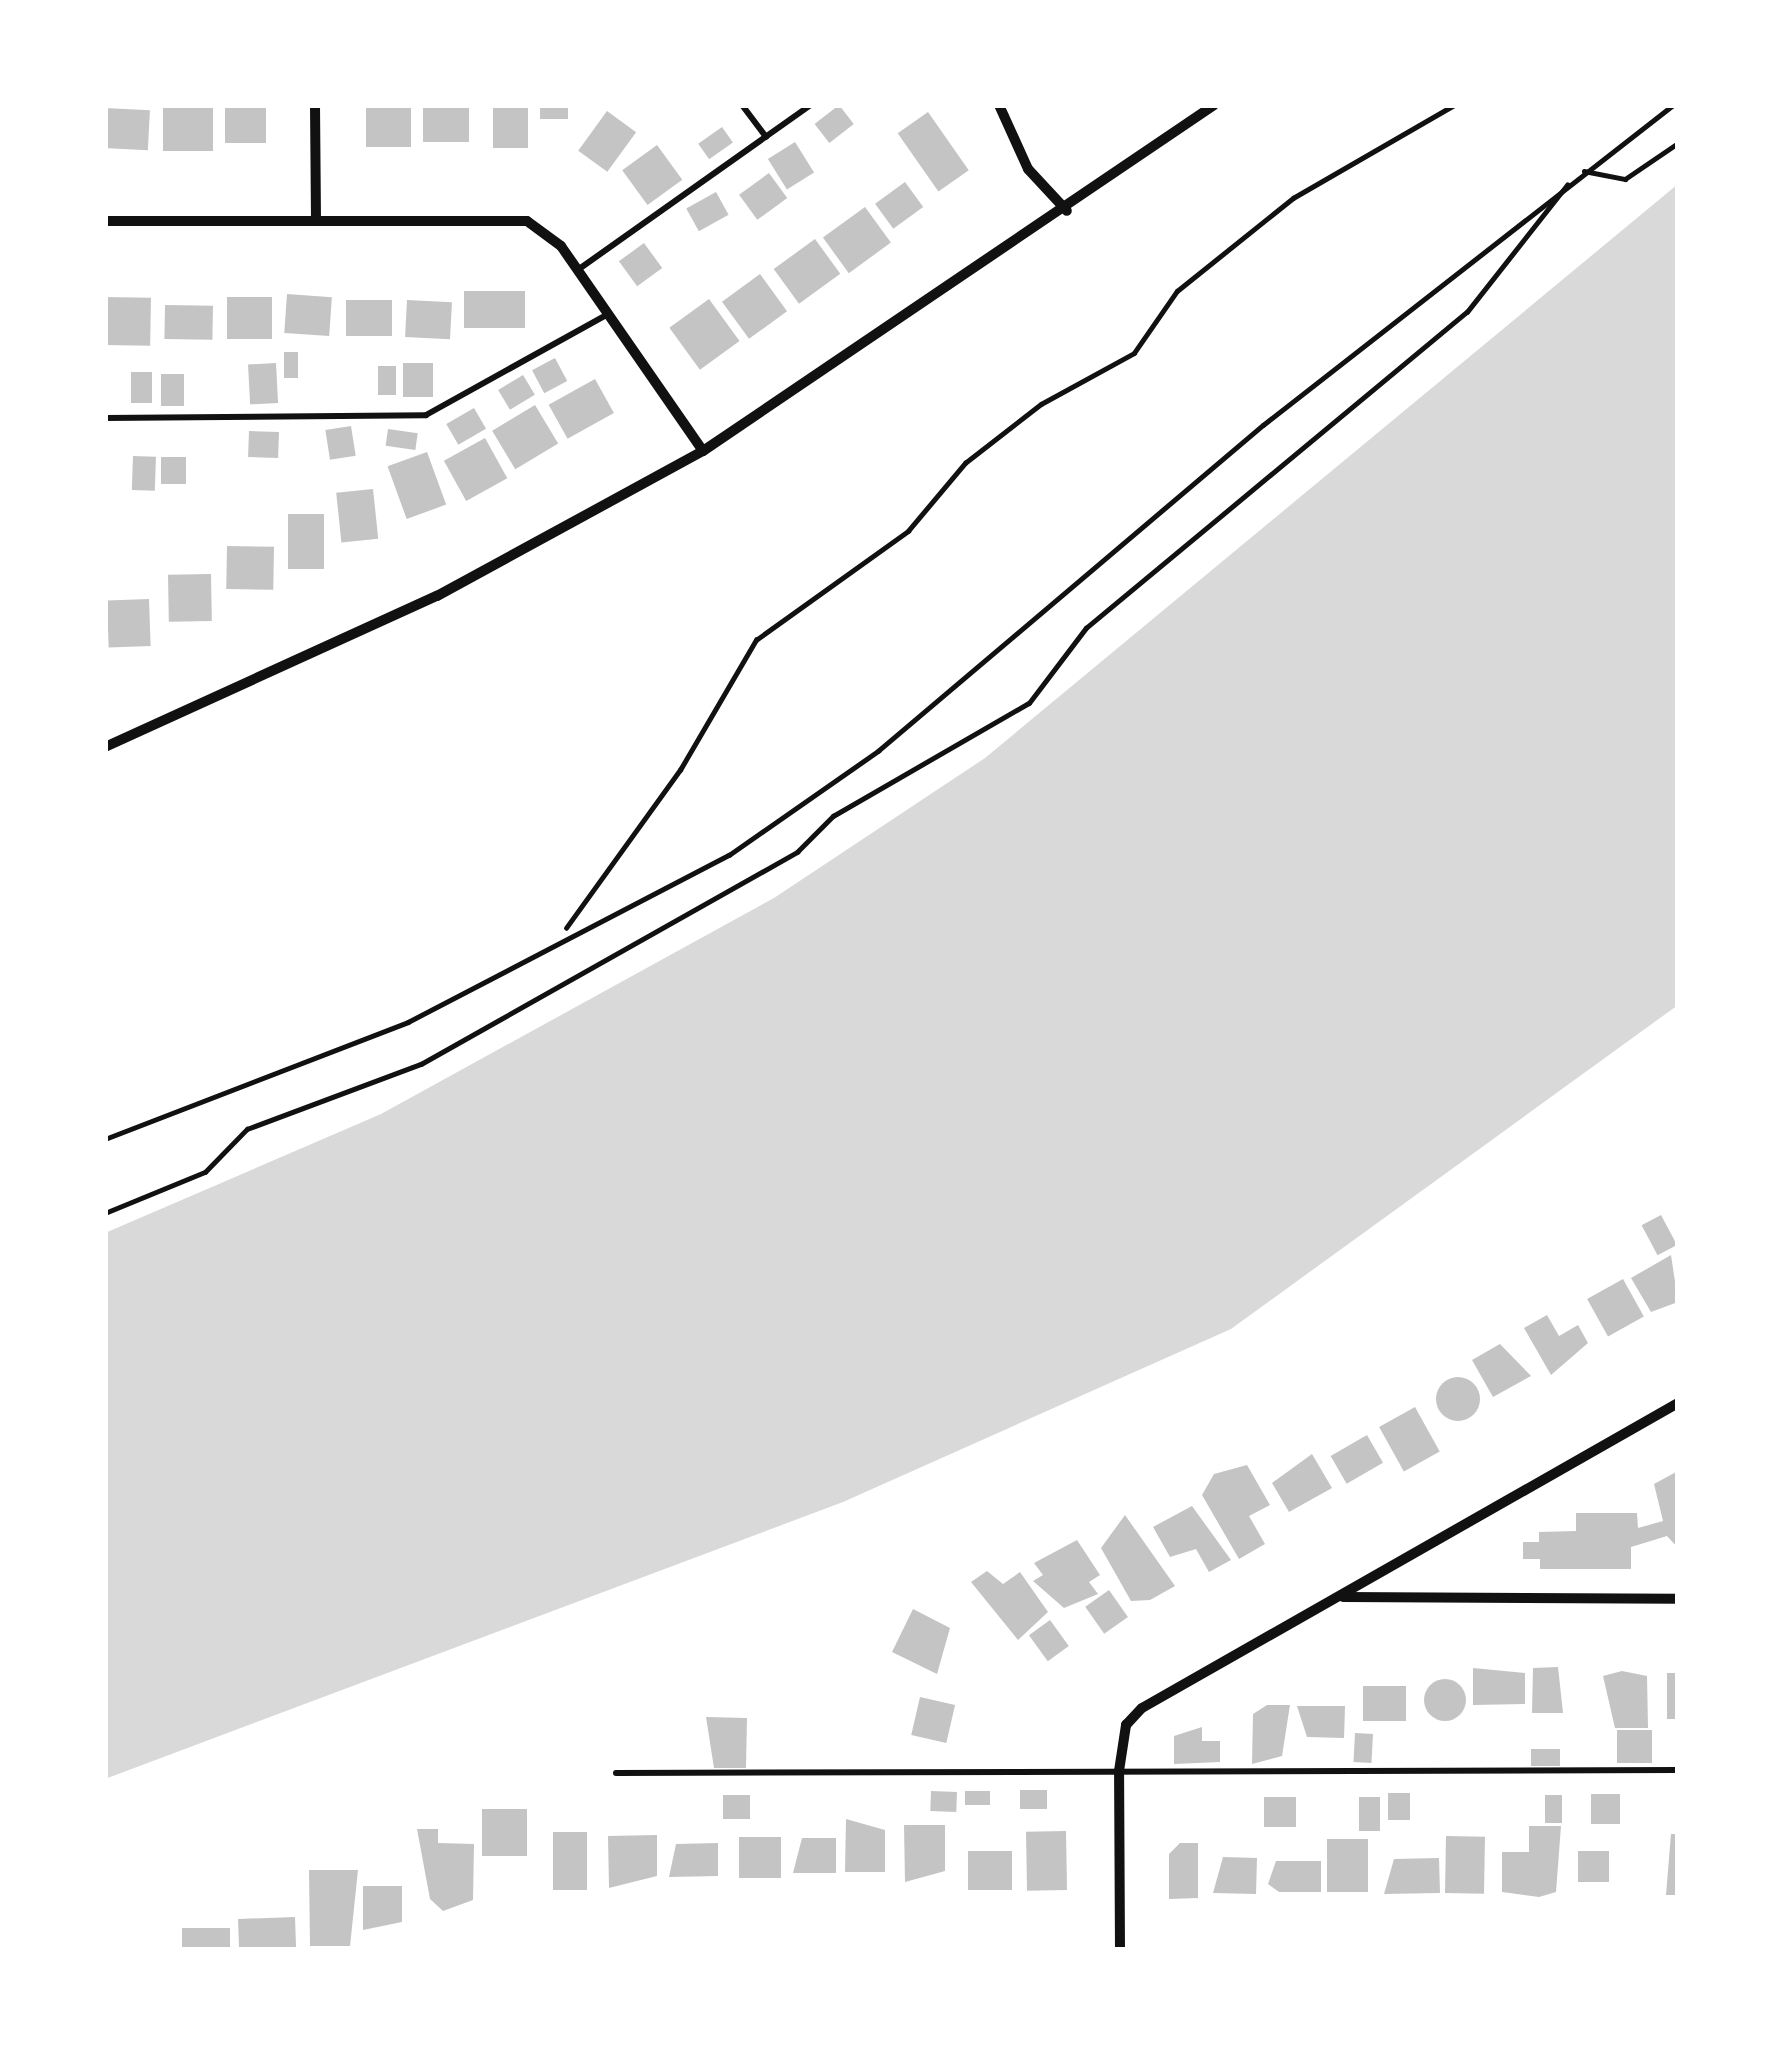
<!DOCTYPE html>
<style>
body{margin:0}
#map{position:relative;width:1783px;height:2055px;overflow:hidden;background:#fff;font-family:Montserrat,sans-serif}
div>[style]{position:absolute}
.water>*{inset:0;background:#d9d9d9}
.building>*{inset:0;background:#c4c4c4;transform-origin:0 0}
.round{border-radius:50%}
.path>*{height:4.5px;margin:-2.25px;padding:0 2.25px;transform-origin:2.25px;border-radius:2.25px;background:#111}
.service>*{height:6px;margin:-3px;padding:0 3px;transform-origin:3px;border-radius:3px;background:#111}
.minor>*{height:10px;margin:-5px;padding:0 5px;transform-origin:5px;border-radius:5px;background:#111}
span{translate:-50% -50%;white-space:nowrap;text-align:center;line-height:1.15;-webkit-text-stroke:9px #fff;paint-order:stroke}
.frame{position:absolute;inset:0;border:108px solid #fff;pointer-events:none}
</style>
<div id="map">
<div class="water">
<i style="clip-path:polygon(1678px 184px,1678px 1005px,1231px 1329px,843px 1502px,105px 1779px,105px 1233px,381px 1114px,774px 898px,985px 758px)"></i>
</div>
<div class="building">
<i style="left:163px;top:105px;width:50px;height:46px"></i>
<i style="left:225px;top:105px;width:41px;height:38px"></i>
<i style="left:366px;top:105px;width:45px;height:42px"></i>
<i style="left:423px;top:105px;width:46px;height:37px"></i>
<i style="left:540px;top:105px;width:28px;height:14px"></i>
<i style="left:839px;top:105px;width:24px;height:31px;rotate:52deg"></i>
<i style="left:493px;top:106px;width:35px;height:42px"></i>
<i style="left:105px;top:108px;width:45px;height:40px;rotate:3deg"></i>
<i style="left:607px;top:111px;width:36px;height:49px;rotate:36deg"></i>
<i style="left:928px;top:112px;width:71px;height:37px;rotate:55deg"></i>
<i style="left:722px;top:127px;width:19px;height:29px;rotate:55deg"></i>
<i style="left:795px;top:142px;width:36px;height:32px;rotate:58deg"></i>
<i style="left:657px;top:145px;width:43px;height:43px;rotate:54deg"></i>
<i style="left:769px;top:173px;width:31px;height:37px;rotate:54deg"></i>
<i style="left:905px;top:182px;width:31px;height:37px;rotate:54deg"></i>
<i style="left:716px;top:192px;width:26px;height:34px;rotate:61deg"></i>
<i style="left:865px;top:207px;width:44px;height:52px;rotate:54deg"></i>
<i style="left:815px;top:239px;width:43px;height:51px;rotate:54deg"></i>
<i style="left:644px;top:243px;width:31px;height:31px;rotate:54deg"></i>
<i style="left:760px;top:274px;width:46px;height:47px;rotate:54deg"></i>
<i style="left:464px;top:291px;width:61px;height:37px"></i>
<i style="left:287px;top:294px;width:45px;height:39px;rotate:4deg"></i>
<i style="left:105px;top:297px;width:46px;height:48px;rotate:1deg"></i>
<i style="left:227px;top:297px;width:45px;height:42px"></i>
<i style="left:709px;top:299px;width:52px;height:49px;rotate:54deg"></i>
<i style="left:346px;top:300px;width:46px;height:36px"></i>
<i style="left:407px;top:300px;width:45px;height:37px;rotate:3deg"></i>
<i style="left:165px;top:305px;width:48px;height:34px;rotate:1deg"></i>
<i style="left:284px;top:352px;width:14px;height:26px"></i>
<i style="left:555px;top:358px;width:26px;height:26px;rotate:62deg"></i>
<i style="left:276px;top:363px;width:40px;height:28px;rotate:87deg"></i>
<i style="left:403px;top:363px;width:30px;height:34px"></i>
<i style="left:378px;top:366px;width:18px;height:29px"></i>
<i style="left:131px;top:372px;width:21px;height:31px"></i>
<i style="left:161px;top:374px;width:23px;height:32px"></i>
<i style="left:523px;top:375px;width:23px;height:29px;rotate:59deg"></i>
<i style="left:595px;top:379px;width:39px;height:53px;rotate:61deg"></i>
<i style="left:535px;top:405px;width:45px;height:50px;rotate:59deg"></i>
<i style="left:474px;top:408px;width:24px;height:32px;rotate:60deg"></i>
<i style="left:351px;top:426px;width:30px;height:26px;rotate:81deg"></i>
<i style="left:388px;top:429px;width:30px;height:17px;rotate:8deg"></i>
<i style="left:249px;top:431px;width:30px;height:26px;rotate:2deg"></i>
<i style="left:485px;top:438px;width:46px;height:47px;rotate:61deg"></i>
<i style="left:427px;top:452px;width:56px;height:42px;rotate:70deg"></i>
<i style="left:133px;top:456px;width:23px;height:34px;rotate:2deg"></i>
<i style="left:161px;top:457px;width:25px;height:27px"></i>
<i style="left:373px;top:489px;width:50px;height:37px;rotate:84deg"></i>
<i style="left:288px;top:514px;width:36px;height:55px"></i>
<i style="left:227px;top:546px;width:47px;height:43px;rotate:1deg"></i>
<i style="left:211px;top:574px;width:47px;height:43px;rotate:89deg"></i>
<i style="left:149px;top:599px;width:47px;height:42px;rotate:88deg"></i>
<i style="left:1661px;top:1215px;width:34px;height:22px;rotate:62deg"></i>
<i style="clip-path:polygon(1671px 1255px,1678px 1302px,1651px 1312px,1631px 1278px)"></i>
<i style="left:1623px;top:1279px;width:43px;height:41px;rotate:61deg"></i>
<i style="clip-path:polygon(1547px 1315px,1559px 1336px,1578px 1325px,1588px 1343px,1551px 1375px,1524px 1328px)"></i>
<i style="clip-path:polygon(1500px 1344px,1531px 1376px,1493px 1397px,1472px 1360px)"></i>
<i class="round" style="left:1436px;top:1377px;width:44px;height:44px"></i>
<i style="left:1415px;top:1407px;width:51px;height:41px;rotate:61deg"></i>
<i style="left:1367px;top:1435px;width:32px;height:42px;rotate:60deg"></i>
<i style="clip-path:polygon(1312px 1454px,1332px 1488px,1289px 1512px,1272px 1483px)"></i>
<i style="clip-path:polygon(1247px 1465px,1270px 1505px,1249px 1516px,1265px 1544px,1239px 1559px,1202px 1495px,1214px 1474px)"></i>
<i style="clip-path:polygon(1678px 1471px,1678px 1548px,1667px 1536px,1631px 1547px,1631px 1569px,1540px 1569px,1540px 1559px,1523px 1559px,1523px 1542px,1539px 1542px,1539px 1532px,1576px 1531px,1576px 1513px,1637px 1513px,1638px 1528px,1663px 1521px,1654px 1484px)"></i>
<i style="clip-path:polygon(1192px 1506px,1231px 1560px,1209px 1572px,1196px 1549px,1170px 1557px,1153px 1527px)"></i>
<i style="clip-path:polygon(1125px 1515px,1175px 1586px,1150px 1600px,1131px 1601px,1101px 1548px)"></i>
<i style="clip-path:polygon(1077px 1540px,1100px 1575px,1089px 1582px,1098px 1594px,1064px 1608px,1033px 1581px,1043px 1575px,1034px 1563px)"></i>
<i style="clip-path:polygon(987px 1571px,1003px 1584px,1020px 1572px,1048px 1612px,1018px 1640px,971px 1582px)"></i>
<i style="left:1109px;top:1590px;width:33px;height:29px;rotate:55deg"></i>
<i style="clip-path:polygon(913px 1609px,950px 1628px,937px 1674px,892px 1652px)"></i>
<i style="left:1050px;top:1620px;width:32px;height:26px;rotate:54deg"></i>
<i style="clip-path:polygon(1558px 1667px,1563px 1713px,1532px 1713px,1533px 1668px)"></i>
<i style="clip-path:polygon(1473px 1668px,1525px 1673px,1525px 1704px,1473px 1705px)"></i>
<i style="clip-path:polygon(1622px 1671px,1647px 1676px,1648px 1728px,1615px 1728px,1603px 1676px)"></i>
<i style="left:1667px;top:1673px;width:11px;height:46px"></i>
<i class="round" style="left:1424px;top:1679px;width:42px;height:42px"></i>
<i style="left:1363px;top:1686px;width:43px;height:35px"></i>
<i style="left:920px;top:1697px;width:36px;height:39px;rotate:13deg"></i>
<i style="clip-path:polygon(1267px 1705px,1290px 1705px,1282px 1756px,1252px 1764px,1253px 1714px)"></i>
<i style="clip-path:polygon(1297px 1706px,1345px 1706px,1344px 1738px,1307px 1737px)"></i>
<i style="clip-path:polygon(706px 1717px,747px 1718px,746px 1768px,714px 1768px)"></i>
<i style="clip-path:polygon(1202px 1727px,1202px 1741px,1220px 1741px,1220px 1762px,1174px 1764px,1174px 1736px)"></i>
<i style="left:1617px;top:1730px;width:35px;height:33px"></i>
<i style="left:1355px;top:1733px;width:18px;height:29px;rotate:3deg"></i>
<i style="left:1531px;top:1749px;width:29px;height:17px"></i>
<i style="left:1020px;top:1790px;width:27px;height:19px"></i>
<i style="left:931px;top:1791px;width:26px;height:20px;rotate:2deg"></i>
<i style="left:965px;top:1791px;width:25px;height:14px"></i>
<i style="left:1388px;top:1793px;width:22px;height:27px"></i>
<i style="left:1620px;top:1794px;width:30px;height:29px;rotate:90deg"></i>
<i style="left:723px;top:1795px;width:27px;height:24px"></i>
<i style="left:1545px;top:1795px;width:17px;height:28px"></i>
<i style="left:1264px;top:1797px;width:32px;height:30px"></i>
<i style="left:1380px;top:1797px;width:34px;height:21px;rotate:90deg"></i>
<i style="left:482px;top:1809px;width:45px;height:47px"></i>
<i style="clip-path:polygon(846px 1819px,885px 1830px,885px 1872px,845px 1872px)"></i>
<i style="clip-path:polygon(904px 1825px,945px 1825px,945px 1871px,905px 1882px)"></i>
<i style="clip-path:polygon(1529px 1826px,1561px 1826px,1556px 1892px,1539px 1897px,1502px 1892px,1502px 1852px,1529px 1852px)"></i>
<i style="clip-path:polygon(417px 1829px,438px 1829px,438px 1843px,474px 1844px,473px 1900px,443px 1911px,430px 1899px)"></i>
<i style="left:1066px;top:1831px;width:59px;height:40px;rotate:89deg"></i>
<i style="left:553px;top:1832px;width:34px;height:58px"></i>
<i style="clip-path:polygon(1671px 1834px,1678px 1834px,1678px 1895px,1666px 1895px)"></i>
<i style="clip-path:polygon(657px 1835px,657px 1876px,609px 1888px,608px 1836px)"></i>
<i style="left:1446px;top:1836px;width:39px;height:57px;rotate:1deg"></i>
<i style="left:739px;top:1837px;width:42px;height:41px"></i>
<i style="clip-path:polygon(802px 1838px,836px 1838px,836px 1873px,793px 1873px)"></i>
<i style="left:1327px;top:1839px;width:41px;height:53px"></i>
<i style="clip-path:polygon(718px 1843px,718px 1876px,669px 1877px,676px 1844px)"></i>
<i style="clip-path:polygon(1180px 1843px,1198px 1843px,1198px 1898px,1169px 1899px,1169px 1854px)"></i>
<i style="left:1012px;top:1851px;width:39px;height:44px;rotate:90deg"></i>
<i style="left:1578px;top:1851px;width:31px;height:31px"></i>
<i style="clip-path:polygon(1223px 1857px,1257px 1858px,1256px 1894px,1213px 1893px)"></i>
<i style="clip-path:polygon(1439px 1858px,1440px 1893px,1384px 1894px,1394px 1859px)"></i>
<i style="clip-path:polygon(1276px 1861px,1321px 1861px,1321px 1892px,1279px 1892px,1268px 1884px)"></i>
<i style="clip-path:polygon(309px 1870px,358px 1870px,350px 1946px,310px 1946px)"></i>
<i style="clip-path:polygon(363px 1886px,402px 1886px,402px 1922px,363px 1930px)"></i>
<i style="left:295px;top:1917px;width:33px;height:57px;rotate:88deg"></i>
<i style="left:182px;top:1928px;width:48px;height:22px"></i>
</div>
<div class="path">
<i style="left:1584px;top:171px;width:42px;rotate:11deg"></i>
<i style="left:1625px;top:179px;width:64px;rotate:-34.2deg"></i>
<i style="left:566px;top:928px;width:195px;rotate:-54.2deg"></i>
<i style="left:680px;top:770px;width:151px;rotate:-59.7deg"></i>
<i style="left:756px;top:640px;width:187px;rotate:-35.6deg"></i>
<i style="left:908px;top:531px;width:89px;rotate:-50deg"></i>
<i style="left:965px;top:463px;width:96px;rotate:-37.8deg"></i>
<i style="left:1041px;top:404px;width:106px;rotate:-28.7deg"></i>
<i style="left:1134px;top:353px;width:75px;rotate:-55.3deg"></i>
<i style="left:1177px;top:291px;width:149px;rotate:-38.7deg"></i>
<i style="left:1293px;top:198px;width:186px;rotate:-30deg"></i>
<i style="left:105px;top:1139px;width:325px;rotate:-21.1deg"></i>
<i style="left:408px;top:1022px;width:362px;rotate:-27.5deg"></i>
<i style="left:729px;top:855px;width:182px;rotate:-34.9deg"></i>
<i style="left:878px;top:751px;width:504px;rotate:-40.26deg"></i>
<i style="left:1263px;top:425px;width:520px;rotate:-37.97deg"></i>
<i style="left:105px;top:1213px;width:108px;rotate:-22.3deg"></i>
<i style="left:205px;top:1172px;width:60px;rotate:-45.7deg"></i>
<i style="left:247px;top:1129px;width:186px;rotate:-20.5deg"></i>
<i style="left:421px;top:1064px;width:432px;rotate:-29.4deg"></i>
<i style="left:797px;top:852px;width:51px;rotate:-45deg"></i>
<i style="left:833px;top:816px;width:226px;rotate:-30deg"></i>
<i style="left:1029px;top:703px;width:94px;rotate:-52.8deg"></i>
<i style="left:1086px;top:628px;width:495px;rotate:-39.7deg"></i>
<i style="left:1467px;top:312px;width:162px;rotate:-51.8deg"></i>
</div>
<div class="service">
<i style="left:742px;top:105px;width:40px;rotate:53deg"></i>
<i style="left:579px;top:269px;width:284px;rotate:-35.3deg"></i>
<i style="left:105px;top:418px;width:321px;rotate:-0.5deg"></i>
<i style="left:426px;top:415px;width:208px;rotate:-29deg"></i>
<i style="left:616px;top:1773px;width:1062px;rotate:-0.16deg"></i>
</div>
<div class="minor">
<i style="left:315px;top:105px;width:113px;rotate:89.5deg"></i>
<i style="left:999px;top:105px;width:70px;rotate:65.6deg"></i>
<i style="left:1028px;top:169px;width:57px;rotate:47.1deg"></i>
<i style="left:105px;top:221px;width:422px"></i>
<i style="left:527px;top:221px;width:42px;rotate:36.3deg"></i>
<i style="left:561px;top:246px;width:249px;rotate:55.3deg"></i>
<i style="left:105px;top:747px;width:365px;rotate:-24.5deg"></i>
<i style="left:437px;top:596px;width:303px;rotate:-28.6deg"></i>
<i style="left:703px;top:451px;width:617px;rotate:-34.1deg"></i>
<i style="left:1343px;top:1597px;width:335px;rotate:0.3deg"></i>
<i style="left:1120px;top:1950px;width:179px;rotate:-90.3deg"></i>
<i style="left:1119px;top:1771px;width:47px;rotate:-81.3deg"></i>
<i style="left:1126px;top:1725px;width:23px;rotate:-47deg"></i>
<i style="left:1142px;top:1708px;width:617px;rotate:-29.64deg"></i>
</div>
<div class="frame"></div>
</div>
